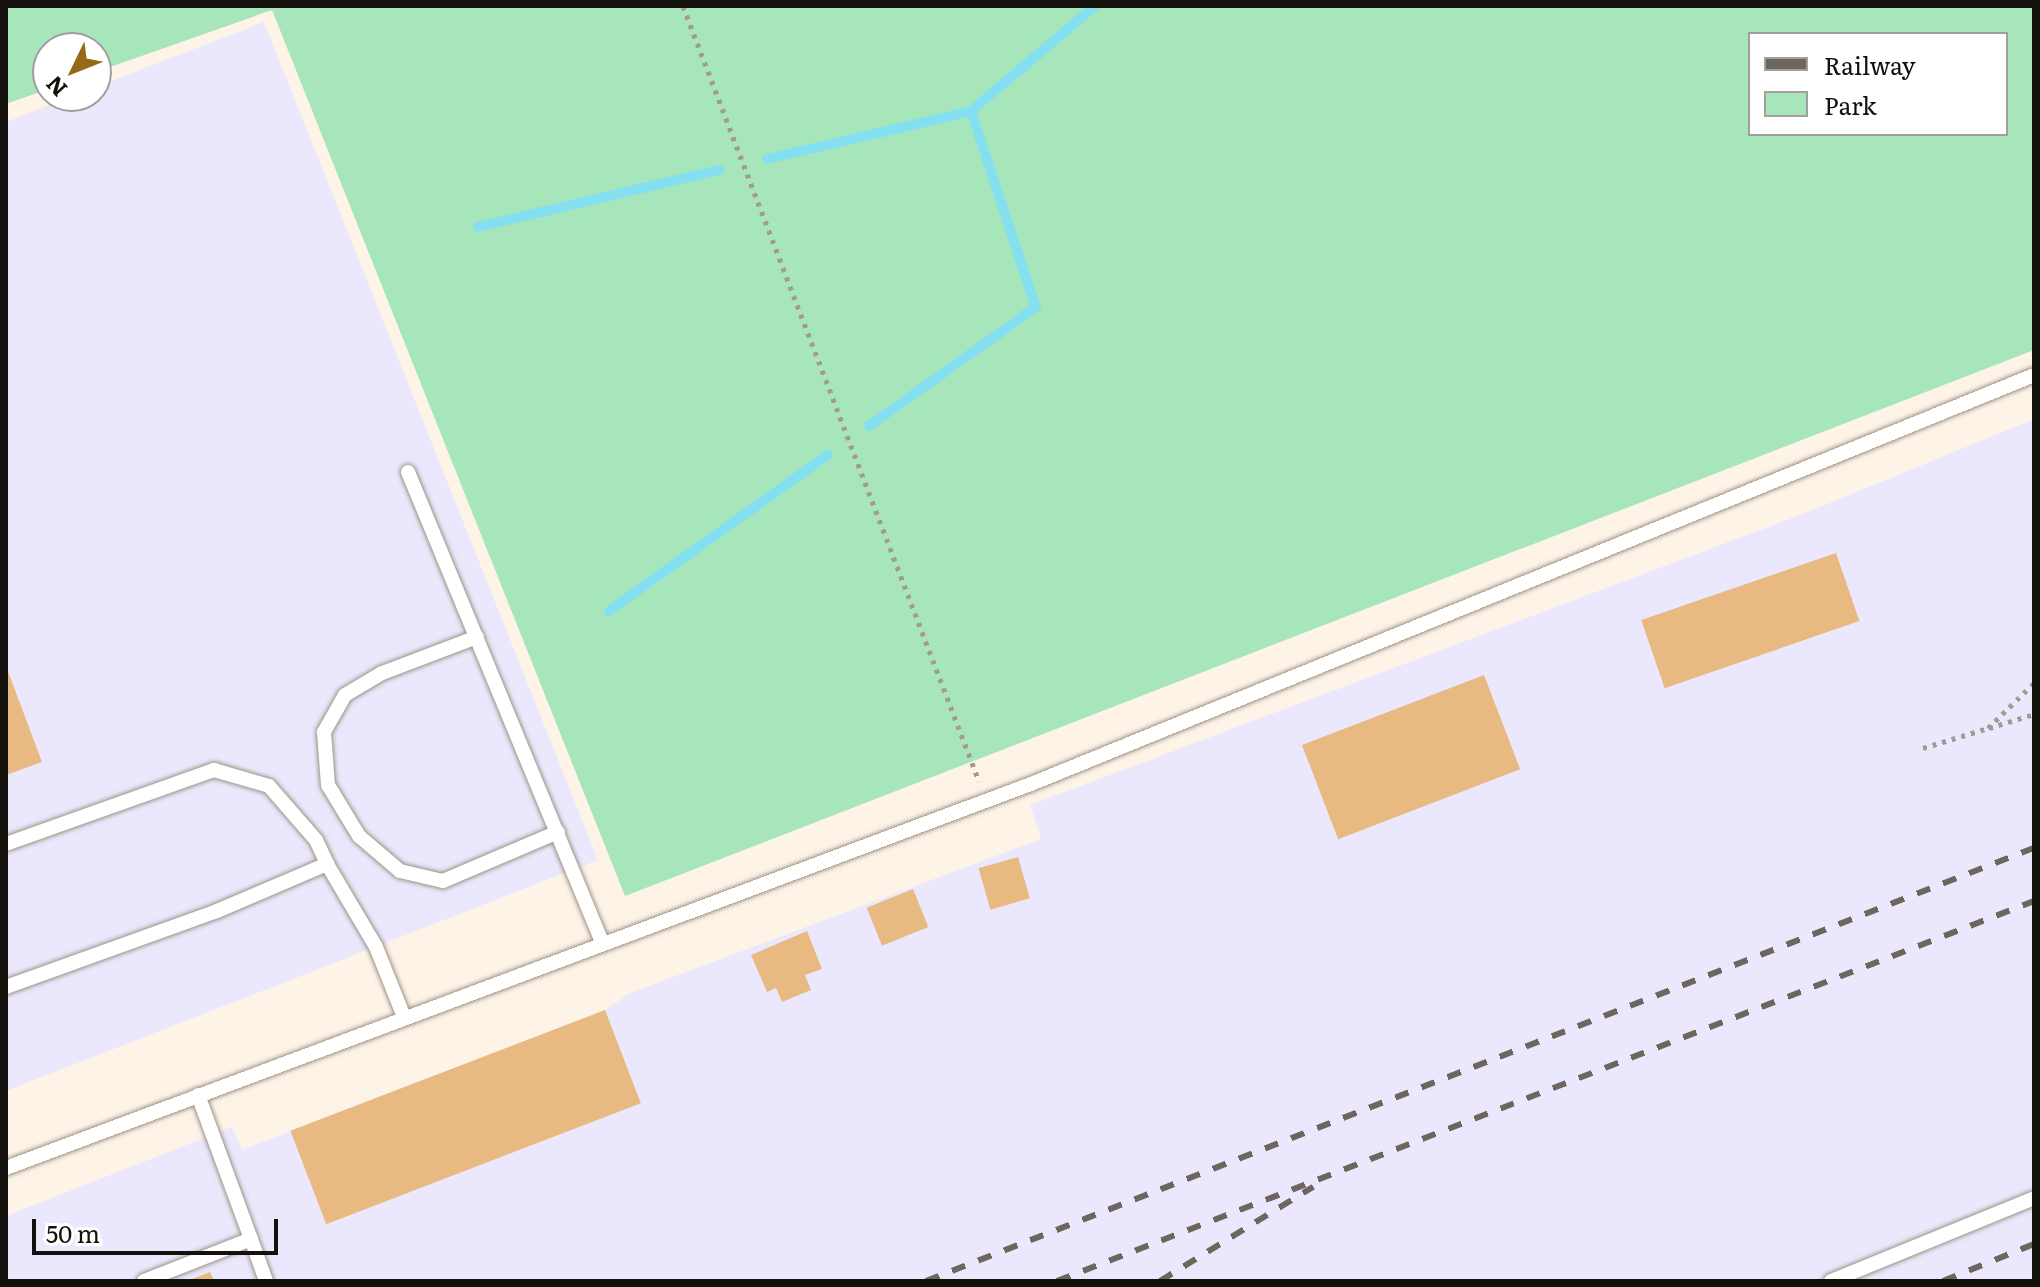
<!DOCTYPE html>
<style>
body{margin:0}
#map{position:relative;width:2040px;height:1287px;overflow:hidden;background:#fef3e7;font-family:Literata,serif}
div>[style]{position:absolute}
.industrial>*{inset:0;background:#ebe8fe}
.green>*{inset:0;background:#a7e6bb}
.stream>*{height:10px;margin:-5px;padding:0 5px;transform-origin:5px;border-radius:5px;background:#84e0f0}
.building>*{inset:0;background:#e8ba81;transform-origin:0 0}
.path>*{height:5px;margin-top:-2.5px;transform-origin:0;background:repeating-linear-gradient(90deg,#a39b91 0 4px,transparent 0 10px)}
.roads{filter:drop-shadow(0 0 2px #9f9385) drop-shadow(0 0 2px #9f9385)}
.service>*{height:14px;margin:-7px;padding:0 7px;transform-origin:7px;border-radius:7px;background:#fff}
.rail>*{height:6px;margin-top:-3px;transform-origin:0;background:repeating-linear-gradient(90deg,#6d665e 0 14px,transparent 0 28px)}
span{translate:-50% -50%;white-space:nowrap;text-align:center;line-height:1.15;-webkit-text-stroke:7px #fff;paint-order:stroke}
.frame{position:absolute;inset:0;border:8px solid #14100b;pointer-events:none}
.legend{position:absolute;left:1748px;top:32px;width:260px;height:104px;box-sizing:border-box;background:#fff;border:2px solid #a19f9d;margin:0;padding:10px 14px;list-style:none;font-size:24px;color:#14100b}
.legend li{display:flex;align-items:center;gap:16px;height:40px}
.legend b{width:40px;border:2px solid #a19f9d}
.north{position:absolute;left:32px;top:32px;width:80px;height:80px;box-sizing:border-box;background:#fff;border:2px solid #a19f9d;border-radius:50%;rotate:227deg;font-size:22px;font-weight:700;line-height:32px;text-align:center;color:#14100b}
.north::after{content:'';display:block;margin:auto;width:28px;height:36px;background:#966917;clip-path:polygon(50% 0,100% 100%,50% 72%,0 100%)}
.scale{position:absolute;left:32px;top:1219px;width:246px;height:36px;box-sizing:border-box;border:4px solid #14100b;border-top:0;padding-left:10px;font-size:24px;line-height:28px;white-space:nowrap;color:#14100b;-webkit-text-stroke:6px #fff;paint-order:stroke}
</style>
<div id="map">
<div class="industrial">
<i style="clip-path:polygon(264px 22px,598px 860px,6px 1091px,6px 122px,73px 96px,96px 96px,96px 87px)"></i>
<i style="clip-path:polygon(2034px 419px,2034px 1281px,6px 1281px,6px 1216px,232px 1127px,242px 1150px,605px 1010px,630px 993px,1041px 839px,1030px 805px,1808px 512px)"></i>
</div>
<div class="green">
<i style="clip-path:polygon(evenodd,6px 6px,2034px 6px,2034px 350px,625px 896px,272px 10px,96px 72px,96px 48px,48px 48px,48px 89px,6px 104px,6px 6px,1750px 34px,2006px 34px,2006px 134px,1750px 134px,1750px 34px)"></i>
</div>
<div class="stream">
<i style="left:971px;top:111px;width:162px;rotate:-40.3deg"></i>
<i style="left:767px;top:159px;width:210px;rotate:-13.2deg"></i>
<i style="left:971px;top:111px;width:206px;rotate:71.7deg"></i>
<i style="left:1036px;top:307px;width:205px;rotate:144.5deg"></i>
<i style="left:478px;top:227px;width:248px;rotate:-13.3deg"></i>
<i style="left:609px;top:611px;width:269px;rotate:-35.5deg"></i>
</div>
<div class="building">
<i style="left:1836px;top:553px;width:72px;height:206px;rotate:71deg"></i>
<i style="clip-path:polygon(6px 666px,42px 762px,6px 775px)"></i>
<i style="left:1484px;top:675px;width:101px;height:195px;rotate:69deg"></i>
<i style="left:1018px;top:857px;width:43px;height:41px;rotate:74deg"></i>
<i style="left:913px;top:889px;width:41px;height:50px;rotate:68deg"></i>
<i style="clip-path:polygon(807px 931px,822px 969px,805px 975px,811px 990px,782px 1002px,776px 988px,767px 992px,751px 955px)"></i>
<i style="left:605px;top:1010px;width:100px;height:337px;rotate:69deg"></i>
<i style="clip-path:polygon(210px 1272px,214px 1281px,187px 1281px)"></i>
</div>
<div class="path">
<i style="left:683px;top:6px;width:830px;rotate:69.1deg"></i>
<i style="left:1989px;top:728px;width:47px;rotate:-17.3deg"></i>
<i style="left:1923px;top:748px;width:68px;rotate:-17.1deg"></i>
<i style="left:1988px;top:728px;width:64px;rotate:-44.4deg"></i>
</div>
<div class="roads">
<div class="service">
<i style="left:408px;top:472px;width:508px;rotate:67.57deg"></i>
<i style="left:477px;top:637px;width:102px;rotate:159.2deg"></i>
<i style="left:382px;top:673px;width:43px;rotate:149.3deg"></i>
<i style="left:345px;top:695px;width:43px;rotate:119.6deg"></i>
<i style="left:324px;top:732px;width:53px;rotate:85.7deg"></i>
<i style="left:328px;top:785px;width:60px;rotate:58.7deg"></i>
<i style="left:359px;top:836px;width:54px;rotate:40.5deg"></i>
<i style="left:400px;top:871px;width:44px;rotate:13.1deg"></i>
<i style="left:443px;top:881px;width:125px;rotate:-23.1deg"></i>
<i style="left:6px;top:844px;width:221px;rotate:-19.6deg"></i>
<i style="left:214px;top:770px;width:57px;rotate:16.2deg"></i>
<i style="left:269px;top:786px;width:72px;rotate:49deg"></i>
<i style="left:316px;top:840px;width:26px;rotate:65deg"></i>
<i style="left:6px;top:987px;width:224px;rotate:-19.8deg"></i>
<i style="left:217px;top:911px;width:120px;rotate:-23.1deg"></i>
<i style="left:327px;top:864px;width:96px;rotate:59.4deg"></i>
<i style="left:376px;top:947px;width:75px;rotate:68.2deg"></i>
<i style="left:198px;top:1095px;width:153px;rotate:69.8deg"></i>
<i style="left:6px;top:1168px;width:1095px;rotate:-20.54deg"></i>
<i style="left:1031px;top:784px;width:1083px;rotate:-22.18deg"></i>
<i style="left:144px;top:1281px;width:115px;rotate:-21.4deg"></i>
<i style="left:251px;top:1239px;width:45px;rotate:70.3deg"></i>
<i style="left:1831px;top:1281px;width:219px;rotate:-22.2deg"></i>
</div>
</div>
<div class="rail">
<i style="left:926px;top:1281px;width:1190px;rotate:-21.35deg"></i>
<i style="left:1057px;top:1281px;width:1048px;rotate:-21.25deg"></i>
<i style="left:1160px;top:1281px;width:180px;rotate:-31.6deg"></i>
<i style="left:1943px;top:1281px;width:98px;rotate:-22.1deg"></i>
</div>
<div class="frame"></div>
<ul class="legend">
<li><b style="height:10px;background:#6d665e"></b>Railway</li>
<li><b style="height:22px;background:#a7e6bb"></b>Park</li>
</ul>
<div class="north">N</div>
<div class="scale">50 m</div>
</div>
